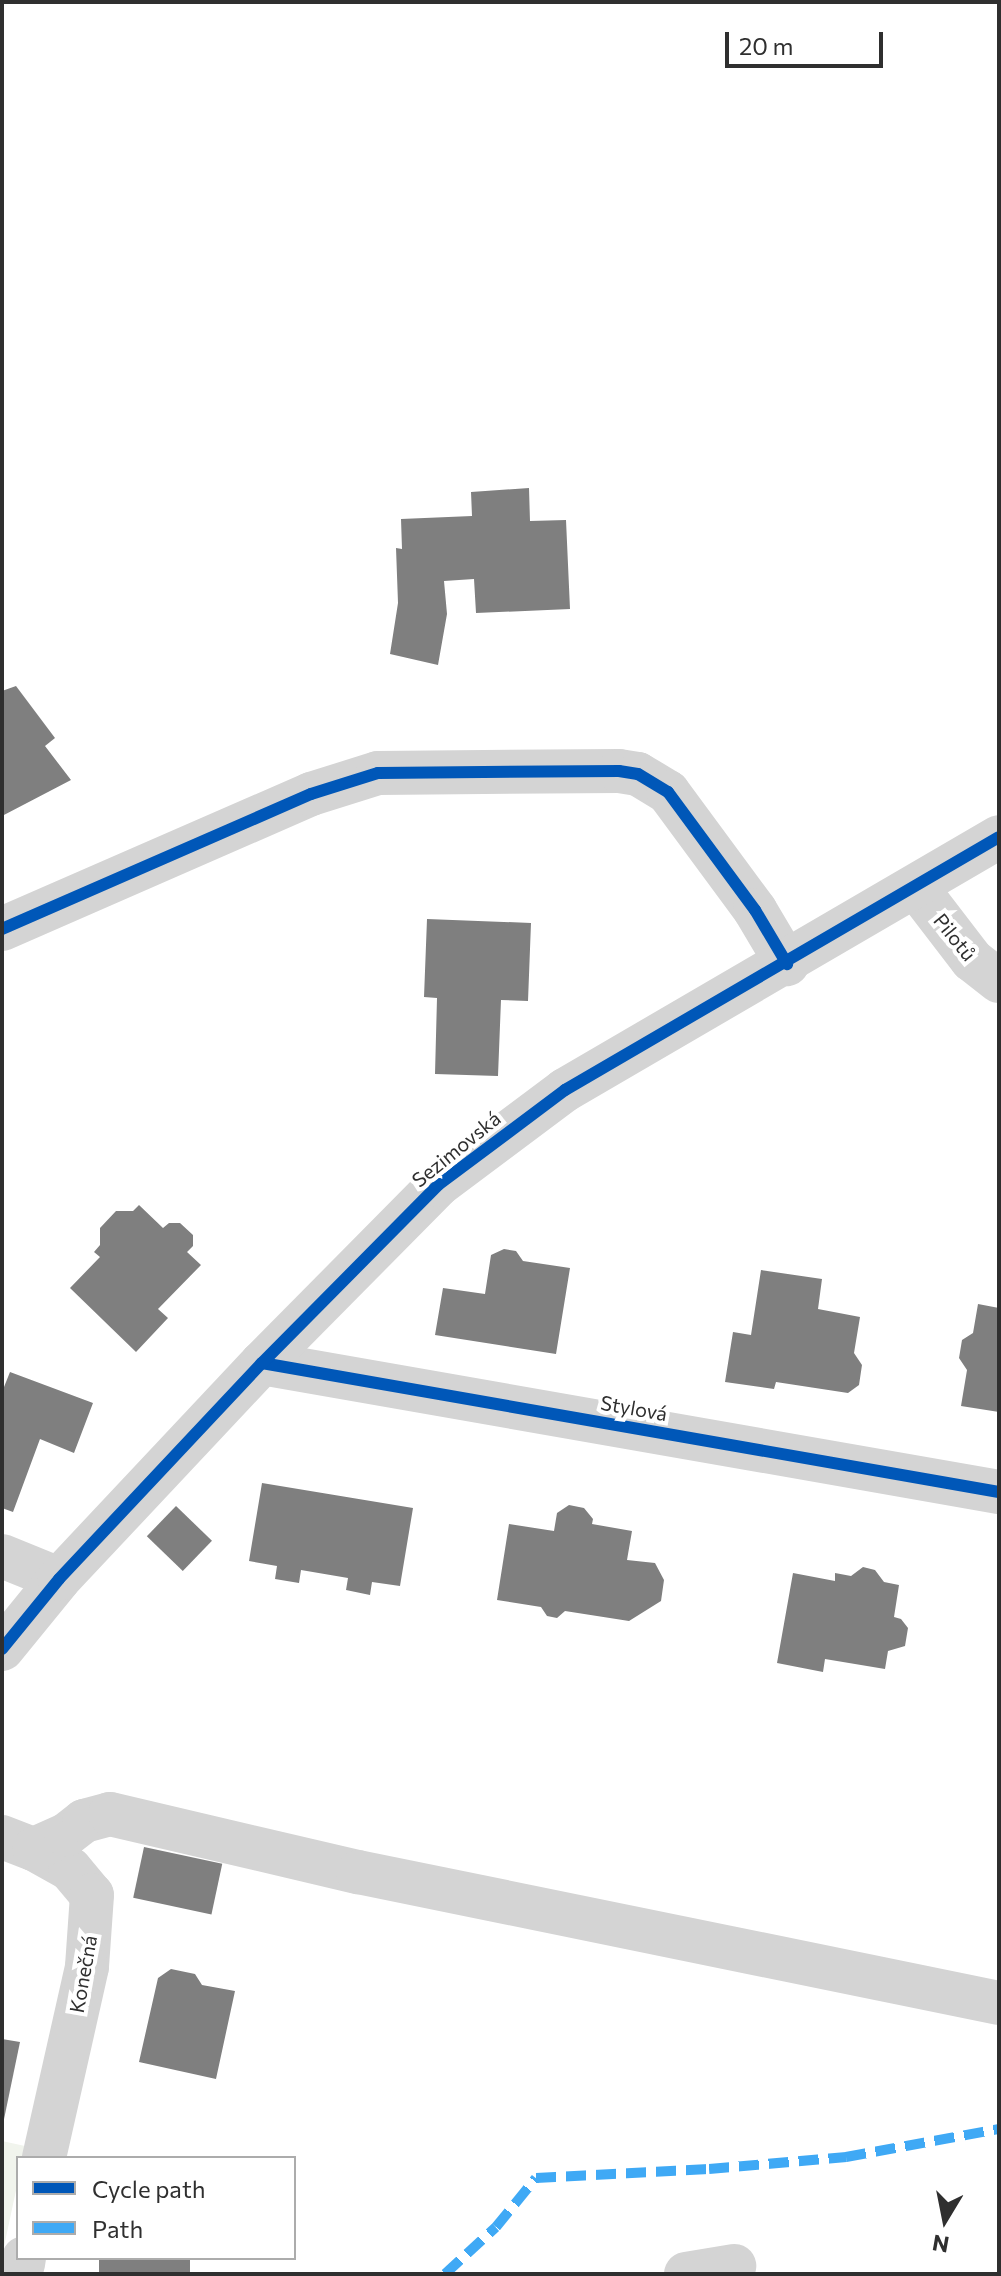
<!DOCTYPE html>
<meta charset="utf-8">
<style>
body{margin:0}
#map{position:relative;width:1001px;height:2276px;overflow:hidden;background:#fff;font-family:Commissioner,sans-serif}
div>[style]{position:absolute}
.green>*{inset:0;background:#f1f4ed}
.building>*{inset:0;background:#7f7f7f;transform-origin:0 0}
.minor>*{height:44px;margin:-22px;padding:0 22px;transform-origin:22px;border-radius:22px;background:#d4d4d4}
.quiet>*{height:10px;margin-top:-5px;transform-origin:0;background:repeating-linear-gradient(90deg,#3fa9f5 0 20px,transparent 0 30px)}
.cycleway>*{height:12px;margin:-6px;padding:0 6px;transform-origin:6px;border-radius:6px;background:#0057b8}
span{translate:-50% -50%;white-space:nowrap;text-align:center;line-height:1.15;-webkit-text-stroke:8px #fff;paint-order:stroke}
.street-label{font-size:20px;color:#2f2f2f}
.frame{position:absolute;inset:0;border:4px solid #2f2f2f;pointer-events:none}
.legend{position:absolute;left:16px;top:2156px;width:280px;height:104px;box-sizing:border-box;background:#fff;border:2px solid #acacac;margin:0;padding:10px 14px;list-style:none;font-size:24px;color:#2f2f2f}
.legend li{display:flex;align-items:center;gap:16px;height:40px}
.legend b{width:40px;border:2px solid #acacac}
.north{position:absolute;left:905px;top:2180px;width:80px;height:80px;-webkit-text-stroke:6px #fff;paint-order:stroke;rotate:190deg;font-size:22px;font-weight:700;line-height:32px;text-align:center;color:#2f2f2f}
.north::after{content:'';display:block;margin:auto;width:28px;height:36px;background:#2f2f2f;clip-path:polygon(50% 0,100% 100%,50% 72%,0 100%)}
.scale{position:absolute;left:725px;top:32px;width:158px;height:36px;box-sizing:border-box;border:4px solid #2f2f2f;border-top:0;padding-left:10px;font-size:24px;line-height:28px;white-space:nowrap;color:#2f2f2f;-webkit-text-stroke:6px #fff;paint-order:stroke}
</style>
<div id="map">
<div class="green">
<i style="clip-path:polygon(2px 2141px,25px 2146px,23px 2158px,18px 2158px,18px 2181px,2px 2256px)"></i>
</div>
<div class="building">
<i style="clip-path:polygon(529px 488px,530px 521px,566px 520px,570px 609px,476px 613px,474px 579px,444px 581px,447px 614px,438px 665px,390px 654px,398px 603px,396px 548px,402px 549px,401px 519px,472px 516px,471px 492px)"></i>
<i style="clip-path:polygon(16px 686px,55px 738px,45px 746px,71px 780px,2px 816px,2px 691px)"></i>
<i style="clip-path:polygon(427px 919px,531px 923px,528px 1001px,501px 1000px,498px 1076px,435px 1074px,437px 998px,424px 997px)"></i>
<i style="clip-path:polygon(139px 1205px,163px 1228px,169px 1223px,180px 1223px,193px 1235px,193px 1246px,187px 1252px,201px 1265px,158px 1309px,168px 1318px,136px 1352px,70px 1288px,100px 1257px,94px 1252px,100px 1245px,100px 1228px,116px 1211px,133px 1211px)"></i>
<i style="clip-path:polygon(504px 1249px,516px 1251px,523px 1261px,570px 1268px,556px 1354px,435px 1335px,443px 1288px,485px 1294px,491px 1255px)"></i>
<i style="clip-path:polygon(761px 1270px,822px 1279px,818px 1309px,860px 1317px,854px 1353px,862px 1365px,859px 1385px,848px 1393px,776px 1382px,774px 1389px,725px 1382px,733px 1332px,751px 1335px)"></i>
<i style="clip-path:polygon(978px 1304px,999px 1308px,999px 1412px,961px 1406px,967px 1370px,959px 1358px,962px 1340px,973px 1333px)"></i>
<i style="clip-path:polygon(10px 1372px,93px 1403px,74px 1453px,40px 1439px,13px 1512px,2px 1508px,2px 1392px)"></i>
<i style="clip-path:polygon(262px 1483px,413px 1508px,400px 1586px,372px 1582px,370px 1595px,346px 1590px,348px 1578px,301px 1570px,299px 1583px,275px 1579px,277px 1566px,249px 1561px)"></i>
<i style="clip-path:polygon(569px 1505px,584px 1508px,593px 1519px,592px 1524px,632px 1531px,627px 1560px,655px 1563px,664px 1580px,661px 1601px,629px 1621px,565px 1611px,557px 1618px,547px 1616px,541px 1607px,497px 1600px,509px 1524px,554px 1531px,557px 1513px)"></i>
<i style="left:176px;top:1506px;width:50px;height:42px;rotate:44deg"></i>
<i style="clip-path:polygon(863px 1567px,875px 1570px,884px 1582px,899px 1585px,894px 1617px,901px 1619px,908px 1628px,905px 1646px,888px 1651px,885px 1669px,825px 1659px,823px 1672px,777px 1663px,793px 1573px,835px 1581px,835px 1573px,851px 1576px)"></i>
<i style="left:144px;top:1847px;width:80px;height:52px;rotate:12deg"></i>
<i style="clip-path:polygon(171px 1969px,195px 1974px,202px 1985px,235px 1991px,216px 2079px,139px 2062px,158px 1978px)"></i>
<i style="clip-path:polygon(2px 2039px,20px 2042px,3px 2124px,2px 2124px)"></i>
<i style="left:99px;top:2258px;width:91px;height:16px"></i>
</div>
<div class="minor">
<i style="left:916px;top:887px;width:92px;rotate:52.5deg"></i>
<i style="left:972px;top:960px;width:34px;rotate:38deg"></i>
<i style="left:2px;top:929px;width:337px;rotate:-23.6deg"></i>
<i style="left:311px;top:794px;width:70px;rotate:-17.4deg"></i>
<i style="left:378px;top:773px;width:241px;rotate:-0.5deg"></i>
<i style="left:619px;top:771px;width:19px;rotate:9deg"></i>
<i style="left:638px;top:774px;width:35px;rotate:31deg"></i>
<i style="left:668px;top:792px;width:147px;rotate:53.6deg"></i>
<i style="left:755px;top:910px;width:63px;rotate:59.3deg"></i>
<i style="left:262px;top:1363px;width:748px;rotate:9.93deg"></i>
<i style="left:2px;top:1556px;width:61px;rotate:22deg"></i>
<i style="left:2px;top:1649px;width:90px;rotate:-50.8deg"></i>
<i style="left:59px;top:1579px;width:296px;rotate:-46.8deg"></i>
<i style="left:262px;top:1363px;width:250px;rotate:-45.3deg"></i>
<i style="left:438px;top:1185px;width:159px;rotate:-36.8deg"></i>
<i style="left:565px;top:1090px;width:502px;rotate:-30.24deg"></i>
<i style="left:2px;top:1837px;width:34px;rotate:21deg"></i>
<i style="left:34px;top:1849px;width:41px;rotate:29.1deg"></i>
<i style="left:70px;top:1869px;width:34px;rotate:50deg"></i>
<i style="left:92px;top:1895px;width:72px;rotate:94deg"></i>
<i style="left:87px;top:1967px;width:196px;rotate:102.7deg"></i>
<i style="left:34px;top:1849px;width:35px;rotate:-24deg"></i>
<i style="left:66px;top:1835px;width:23px;rotate:-38deg"></i>
<i style="left:84px;top:1821px;width:27px;rotate:-15deg"></i>
<i style="left:110px;top:1814px;width:255px;rotate:13.2deg"></i>
<i style="left:358px;top:1872px;width:654px;rotate:11.55deg"></i>
<i style="left:23px;top:2264px;width:6px;rotate:-81deg"></i>
<i style="left:686px;top:2274px;width:49px;rotate:-9.5deg"></i>
</div>
<div class="quiet">
<i style="left:445px;top:2274px;width:69px;rotate:-42.7deg"></i>
<i style="left:496px;top:2227px;width:63px;rotate:-50.8deg"></i>
<i style="left:536px;top:2178px;width:173px;rotate:-3deg"></i>
<i style="left:709px;top:2169px;width:138px;rotate:-5deg"></i>
<i style="left:846px;top:2157px;width:156px;rotate:-10.4deg"></i>
</div>
<div class="cycleway">
<i style="left:2px;top:929px;width:337px;rotate:-23.6deg"></i>
<i style="left:311px;top:794px;width:70px;rotate:-17.4deg"></i>
<i style="left:378px;top:773px;width:241px;rotate:-0.5deg"></i>
<i style="left:619px;top:771px;width:19px;rotate:9deg"></i>
<i style="left:638px;top:774px;width:35px;rotate:31deg"></i>
<i style="left:668px;top:792px;width:147px;rotate:53.6deg"></i>
<i style="left:755px;top:910px;width:63px;rotate:59.3deg"></i>
<i style="left:262px;top:1363px;width:748px;rotate:9.93deg"></i>
<i style="left:2px;top:1649px;width:90px;rotate:-50.8deg"></i>
<i style="left:59px;top:1579px;width:296px;rotate:-46.8deg"></i>
<i style="left:262px;top:1363px;width:250px;rotate:-45.3deg"></i>
<i style="left:438px;top:1185px;width:159px;rotate:-36.8deg"></i>
<i style="left:565px;top:1090px;width:502px;rotate:-30.24deg"></i>
</div>
<div class="street-label">
<span style="left:955px;top:937px;rotate:51deg">Pilotů</span>
<span style="left:456px;top:1149px;rotate:-39deg">Sezimovská</span>
<span style="left:634px;top:1408px;rotate:10deg">Stylová</span>
<span style="left:83px;top:1974px;rotate:-80deg">Konečná</span>
</div>
<div class="frame"></div>
<ul class="legend">
<li><b style="height:10px;background:#0057b8"></b>Cycle path</li>
<li><b style="height:10px;background:#3fa9f5"></b>Path</li>
</ul>
<div class="north">N</div>
<div class="scale">20 m</div>
</div>
